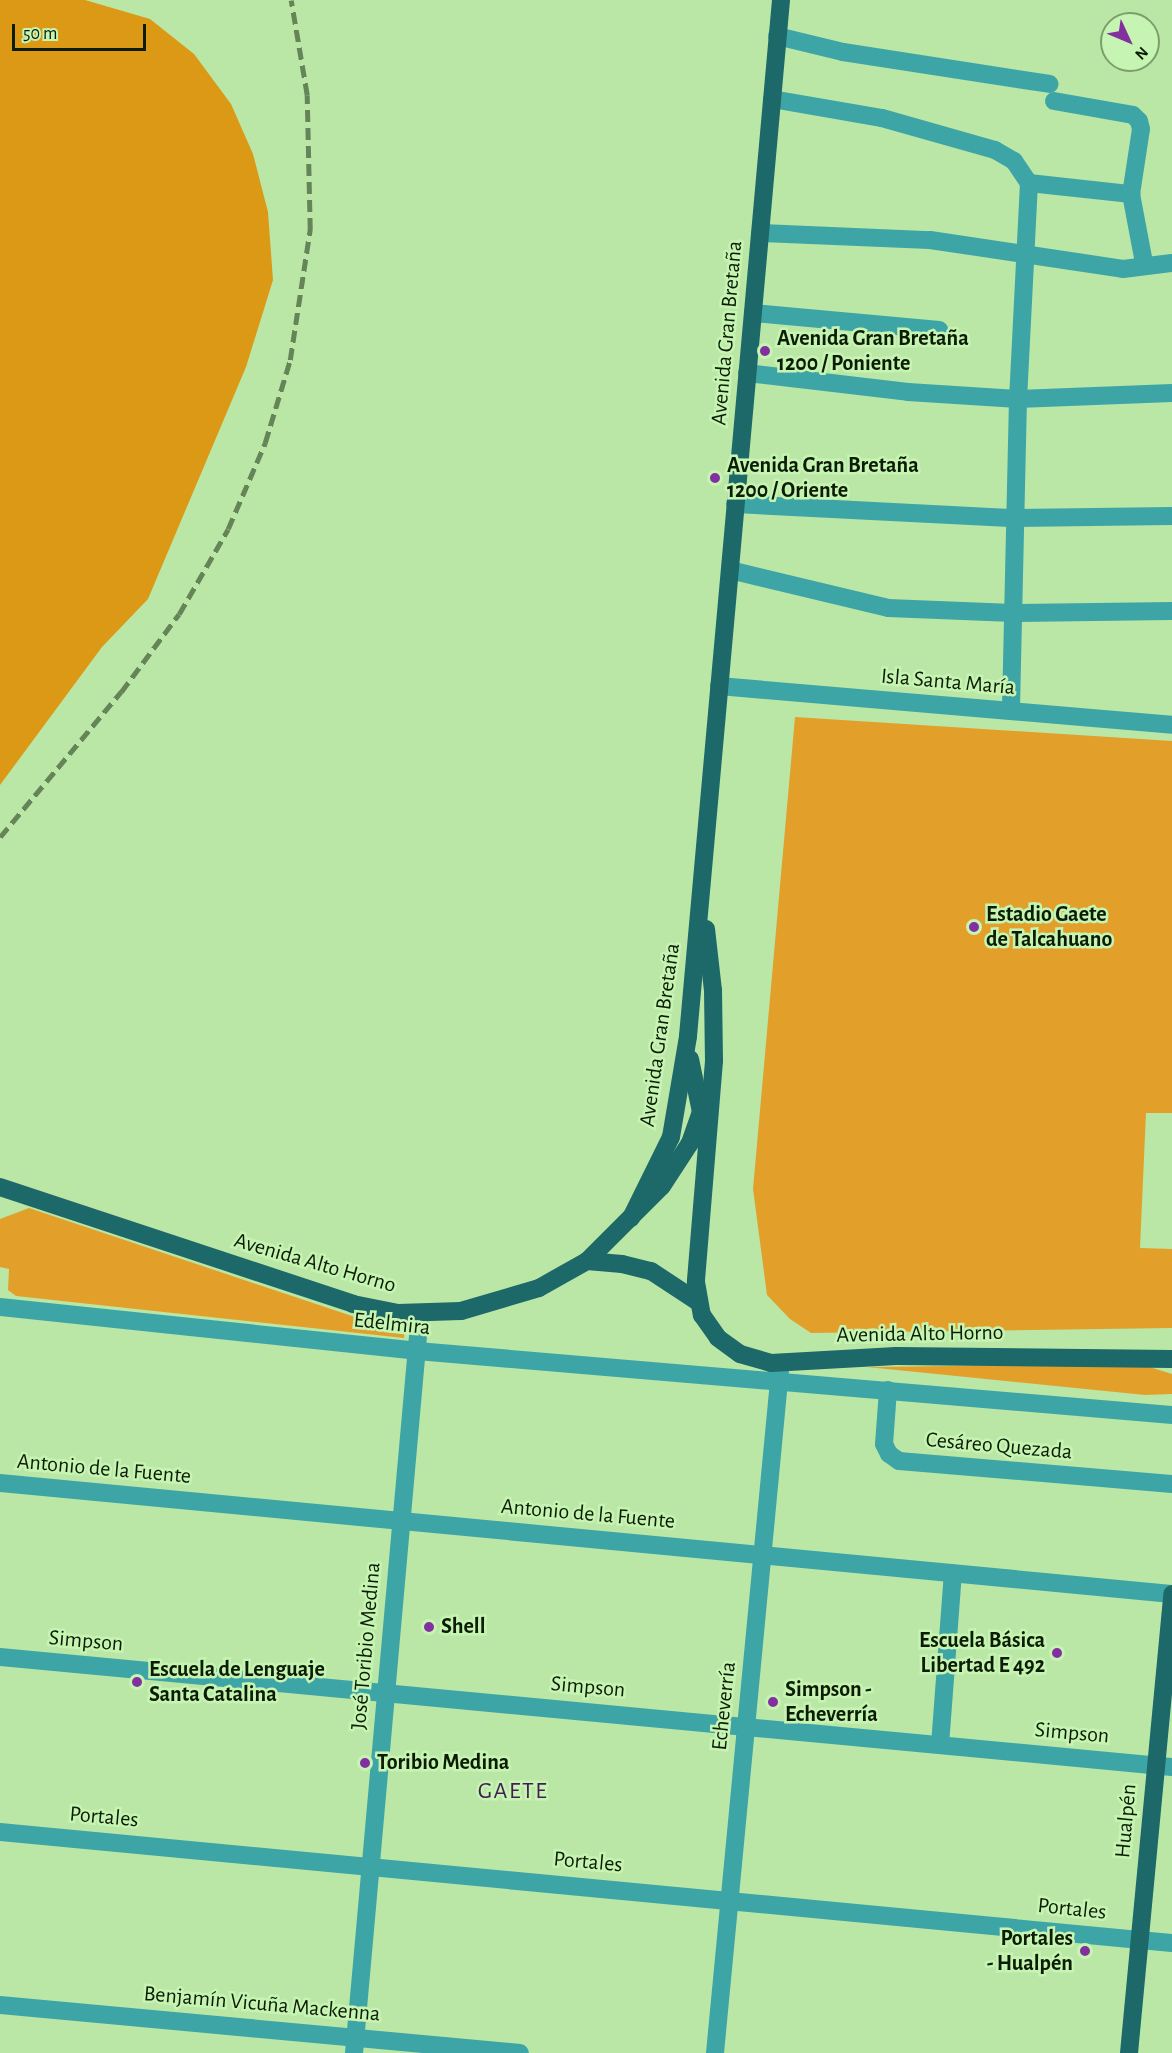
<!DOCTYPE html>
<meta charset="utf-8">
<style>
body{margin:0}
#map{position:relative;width:1172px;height:2053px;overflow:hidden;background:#bae7a6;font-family:"Alegreya Sans",sans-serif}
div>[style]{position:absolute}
.green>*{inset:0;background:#e2a02b}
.forest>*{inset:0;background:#db9916}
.minor>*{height:18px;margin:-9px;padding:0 9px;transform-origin:9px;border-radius:9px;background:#3ea5a7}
.major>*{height:18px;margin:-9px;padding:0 9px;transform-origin:9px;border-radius:9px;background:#1d6869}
.rail>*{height:4.5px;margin-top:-2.25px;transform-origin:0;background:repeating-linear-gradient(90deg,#658457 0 12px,transparent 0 18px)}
.dots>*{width:16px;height:16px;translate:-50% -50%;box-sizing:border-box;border:3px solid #c6f4b3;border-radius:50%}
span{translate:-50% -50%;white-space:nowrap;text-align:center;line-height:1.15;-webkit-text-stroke:5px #c6f4b3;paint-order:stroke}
.street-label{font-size:22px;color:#0d1d05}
.poi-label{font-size:22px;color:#0d1d05;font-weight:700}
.left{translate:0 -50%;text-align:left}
.right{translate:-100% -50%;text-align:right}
.neighbourhood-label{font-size:24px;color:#451d53;letter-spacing:1.5px}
.north{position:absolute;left:1100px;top:12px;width:60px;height:60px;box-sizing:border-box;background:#c6f4b3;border:2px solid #7c9e6d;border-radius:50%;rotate:134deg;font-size:16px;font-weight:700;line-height:24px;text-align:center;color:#0d1d05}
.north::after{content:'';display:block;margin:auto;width:21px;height:27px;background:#83309f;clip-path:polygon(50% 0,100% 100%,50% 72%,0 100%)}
.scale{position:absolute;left:12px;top:24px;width:134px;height:27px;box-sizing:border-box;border:3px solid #0d1d05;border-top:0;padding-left:8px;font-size:18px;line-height:21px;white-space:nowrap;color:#0d1d05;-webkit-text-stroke:4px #c6f4b3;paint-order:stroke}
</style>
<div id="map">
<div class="green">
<i style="clip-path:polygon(795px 717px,1172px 741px,1172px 1113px,1146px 1113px,1140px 1248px,1172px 1249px,1172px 1328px,811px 1333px,790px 1319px,767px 1295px,753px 1189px)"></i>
<i style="clip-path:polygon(29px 1208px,364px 1320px,405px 1324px,404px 1338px,16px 1296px,8px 1290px,9px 1269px,0 1267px,0 1219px)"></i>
<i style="clip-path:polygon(1140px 1364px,1172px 1374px,1172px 1394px,1145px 1395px,867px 1367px)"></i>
</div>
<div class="forest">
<i style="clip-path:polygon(0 0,85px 0,150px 19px,194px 54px,231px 104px,253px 154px,268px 212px,273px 280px,246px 367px,148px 599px,102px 647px,0 785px)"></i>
</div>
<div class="minor">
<i style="left:777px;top:36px;width:68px;rotate:13.6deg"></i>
<i style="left:843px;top:52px;width:209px;rotate:8.8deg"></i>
<i style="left:772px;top:99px;width:112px;rotate:9.8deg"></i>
<i style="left:882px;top:118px;width:117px;rotate:15.8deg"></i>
<i style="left:995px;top:150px;width:22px;rotate:30deg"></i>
<i style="left:1014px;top:161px;width:27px;rotate:56deg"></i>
<i style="left:1029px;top:183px;width:216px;rotate:92.9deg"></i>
<i style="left:1018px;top:399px;width:312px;rotate:91.3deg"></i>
<i style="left:1054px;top:101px;width:80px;rotate:10deg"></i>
<i style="left:1133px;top:115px;width:8px;rotate:45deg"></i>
<i style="left:1139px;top:121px;width:8px;rotate:76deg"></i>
<i style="left:1141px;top:129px;width:66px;rotate:98.7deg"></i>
<i style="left:1131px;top:194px;width:70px;rotate:79.3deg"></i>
<i style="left:1029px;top:183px;width:103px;rotate:6.2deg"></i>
<i style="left:760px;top:233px;width:170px;rotate:2.4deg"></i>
<i style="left:930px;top:240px;width:195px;rotate:8.5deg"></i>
<i style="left:1123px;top:269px;width:49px;rotate:-7deg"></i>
<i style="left:753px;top:313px;width:187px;rotate:5.2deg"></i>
<i style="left:747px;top:373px;width:162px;rotate:6.7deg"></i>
<i style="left:908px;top:392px;width:110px;rotate:3.6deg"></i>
<i style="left:1018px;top:399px;width:154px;rotate:-2.2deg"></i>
<i style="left:735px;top:504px;width:280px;rotate:2.9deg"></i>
<i style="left:1015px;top:518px;width:157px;rotate:-0.7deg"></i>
<i style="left:730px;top:570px;width:163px;rotate:13.5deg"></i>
<i style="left:888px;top:608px;width:125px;rotate:2.3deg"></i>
<i style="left:1013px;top:613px;width:159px;rotate:-0.7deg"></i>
<i style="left:719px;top:686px;width:455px;rotate:4.9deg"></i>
<i style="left:0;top:1307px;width:419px;rotate:6deg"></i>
<i style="left:417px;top:1351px;width:758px;rotate:4.85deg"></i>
<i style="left:888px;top:1390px;width:54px;rotate:94.2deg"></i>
<i style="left:884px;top:1444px;width:11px;rotate:63deg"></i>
<i style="left:889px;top:1454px;width:12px;rotate:35deg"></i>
<i style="left:899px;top:1461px;width:274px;rotate:4.8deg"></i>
<i style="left:0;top:1483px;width:1177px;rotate:5.41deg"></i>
<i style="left:0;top:1657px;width:1177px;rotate:5.36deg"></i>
<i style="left:940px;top:1745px;width:172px;rotate:-85.7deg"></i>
<i style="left:0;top:1832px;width:1177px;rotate:5.41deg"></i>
<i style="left:0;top:2005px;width:522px;rotate:5.27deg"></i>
<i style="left:354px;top:2053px;width:742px;rotate:-84.9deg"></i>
<i style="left:715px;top:2053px;width:685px;rotate:-84.56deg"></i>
</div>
<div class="major">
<i style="left:706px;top:929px;width:61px;rotate:83.5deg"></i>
<i style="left:713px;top:990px;width:71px;rotate:89.2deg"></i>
<i style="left:714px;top:1061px;width:222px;rotate:94.7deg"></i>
<i style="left:696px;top:1282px;width:34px;rotate:80deg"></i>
<i style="left:702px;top:1315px;width:28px;rotate:55deg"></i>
<i style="left:718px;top:1338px;width:27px;rotate:36deg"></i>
<i style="left:740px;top:1354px;width:32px;rotate:16deg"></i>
<i style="left:771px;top:1363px;width:125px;rotate:-3.2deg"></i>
<i style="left:896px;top:1356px;width:276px;rotate:0.6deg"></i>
<i style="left:690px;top:1059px;width:59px;rotate:78.3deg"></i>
<i style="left:0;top:1187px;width:372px;rotate:18.3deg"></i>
<i style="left:353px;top:1304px;width:46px;rotate:11.3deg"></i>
<i style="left:398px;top:1313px;width:63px;rotate:-1.8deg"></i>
<i style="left:461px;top:1311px;width:81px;rotate:-16.4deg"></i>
<i style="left:539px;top:1288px;width:55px;rotate:-29.4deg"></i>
<i style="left:587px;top:1261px;width:106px;rotate:-45deg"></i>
<i style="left:662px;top:1186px;width:51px;rotate:-56.9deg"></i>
<i style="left:690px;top:1143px;width:42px;rotate:-70.7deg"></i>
<i style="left:631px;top:1218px;width:90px;rotate:-63.7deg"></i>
<i style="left:671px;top:1137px;width:102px;rotate:-80.4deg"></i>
<i style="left:688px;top:1036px;width:1040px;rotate:-84.87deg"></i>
<i style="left:587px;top:1261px;width:35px;rotate:5deg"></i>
<i style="left:622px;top:1264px;width:30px;rotate:14deg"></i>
<i style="left:651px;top:1271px;width:56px;rotate:33.4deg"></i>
<i style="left:1129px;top:2053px;width:461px;rotate:-84.6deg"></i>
</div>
<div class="rail">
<i style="left:0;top:837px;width:189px;rotate:-50.2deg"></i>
<i style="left:121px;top:692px;width:97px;rotate:-53.4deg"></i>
<i style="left:179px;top:614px;width:98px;rotate:-60deg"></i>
<i style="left:228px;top:529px;width:94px;rotate:-66.7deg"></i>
<i style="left:265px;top:443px;width:87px;rotate:-73.2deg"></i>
<i style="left:290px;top:360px;width:132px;rotate:-81.3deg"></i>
<i style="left:310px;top:230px;width:135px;rotate:-91.3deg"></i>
<i style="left:307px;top:95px;width:96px;rotate:-99.6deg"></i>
</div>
<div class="dots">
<i style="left:765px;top:351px;background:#83309f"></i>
<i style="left:715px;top:478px;background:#83309f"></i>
<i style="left:974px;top:927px;background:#83309f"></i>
<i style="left:429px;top:1627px;background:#83309f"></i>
<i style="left:1057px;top:1653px;background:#83309f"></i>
<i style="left:137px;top:1682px;background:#83309f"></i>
<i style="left:773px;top:1702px;background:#83309f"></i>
<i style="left:365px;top:1763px;background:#83309f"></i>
<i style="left:1085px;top:1951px;background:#83309f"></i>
</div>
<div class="street-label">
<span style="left:727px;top:333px;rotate:-85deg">Avenida Gran Bretaña</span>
<span style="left:948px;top:682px;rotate:5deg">Isla Santa María</span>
<span style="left:660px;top:1035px;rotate:-82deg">Avenida Gran Bretaña</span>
<span style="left:315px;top:1263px;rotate:16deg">Avenida Alto Horno</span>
<span style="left:392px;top:1324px;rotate:6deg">Edelmira</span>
<span style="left:920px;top:1334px;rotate:-1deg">Avenida Alto Horno</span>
<span style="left:999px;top:1446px;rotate:5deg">Cesáreo Quezada</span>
<span style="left:104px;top:1469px;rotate:5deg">Antonio de la Fuente</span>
<span style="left:588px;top:1514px;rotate:5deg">Antonio de la Fuente</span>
<span style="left:86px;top:1641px;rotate:5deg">Simpson</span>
<span style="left:366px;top:1646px;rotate:-85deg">José Toribio Medina</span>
<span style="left:588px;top:1687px;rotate:5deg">Simpson</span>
<span style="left:724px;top:1706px;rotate:-84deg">Echeverría</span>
<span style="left:1072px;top:1733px;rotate:5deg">Simpson</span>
<span style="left:104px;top:1817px;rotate:5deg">Portales</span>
<span style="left:1126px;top:1821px;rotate:-85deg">Hualpén</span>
<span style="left:588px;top:1862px;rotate:5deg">Portales</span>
<span style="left:1072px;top:1909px;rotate:6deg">Portales</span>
<span style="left:262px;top:2004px;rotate:5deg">Benjamín Vicuña Mackenna</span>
</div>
<div class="poi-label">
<span class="left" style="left:777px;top:351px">Avenida Gran Bretaña<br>1200 / Poniente</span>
<span class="left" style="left:727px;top:478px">Avenida Gran Bretaña<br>1200 / Oriente</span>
<span class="left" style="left:986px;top:927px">Estadio Gaete<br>de Talcahuano</span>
<span class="left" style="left:441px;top:1627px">Shell</span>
<span class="right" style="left:1045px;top:1653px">Escuela Básica<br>Libertad E 492</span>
<span class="left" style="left:149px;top:1682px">Escuela de Lenguaje<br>Santa Catalina</span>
<span class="left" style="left:785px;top:1702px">Simpson -<br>Echeverría</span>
<span class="left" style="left:377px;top:1763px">Toribio Medina</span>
<span class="right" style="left:1073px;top:1951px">Portales<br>- Hualpén</span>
</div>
<div class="neighbourhood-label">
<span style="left:513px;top:1792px">GAETE</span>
</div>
<div class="north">N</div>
<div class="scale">50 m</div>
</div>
